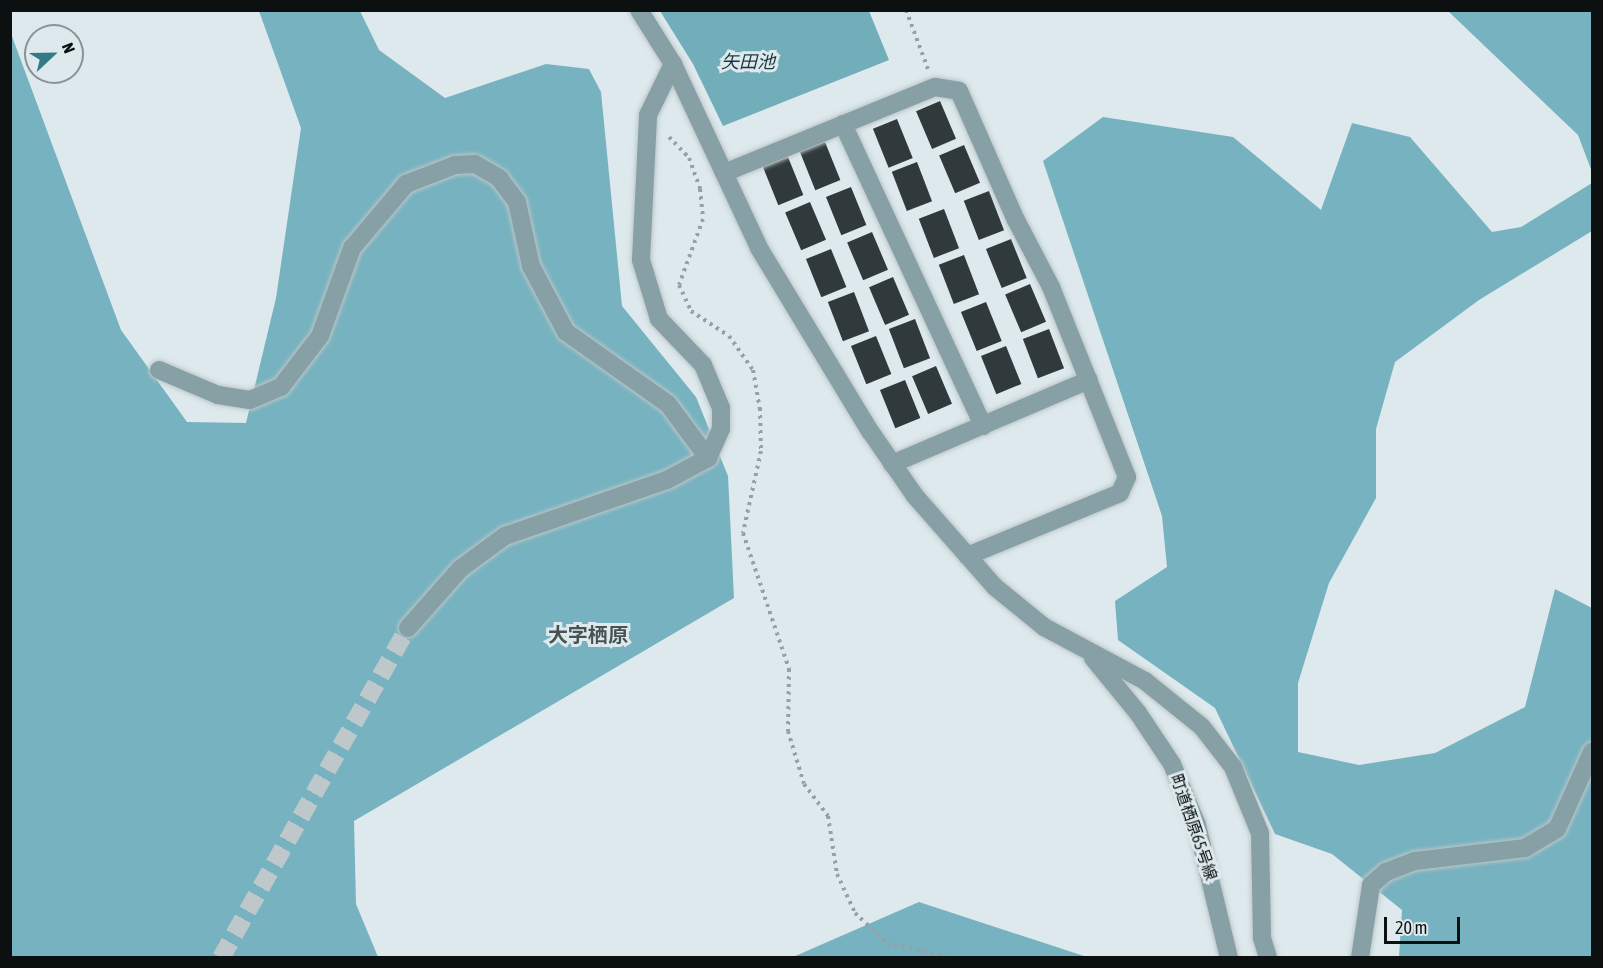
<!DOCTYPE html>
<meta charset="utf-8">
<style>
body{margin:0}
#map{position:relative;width:1603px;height:968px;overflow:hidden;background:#dde9ec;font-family:"Asap Condensed","Noto Sans JP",sans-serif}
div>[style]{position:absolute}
.forest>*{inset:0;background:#76b2bf}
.water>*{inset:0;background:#72aeba}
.building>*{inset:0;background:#303a3c;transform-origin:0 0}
.minor-tunnel>*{height:18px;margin-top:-9px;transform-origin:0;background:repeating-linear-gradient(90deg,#bec8cb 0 18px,transparent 0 27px)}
.path>*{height:4px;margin-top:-2px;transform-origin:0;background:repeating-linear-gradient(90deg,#97a1a3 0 3px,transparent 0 7.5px)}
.roads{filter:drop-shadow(0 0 2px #bcc6c9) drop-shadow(0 0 2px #bcc6c9)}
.minor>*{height:18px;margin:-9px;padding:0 9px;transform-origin:9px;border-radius:9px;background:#87a0a5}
span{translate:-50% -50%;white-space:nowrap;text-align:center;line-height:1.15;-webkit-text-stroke:6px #dde9ec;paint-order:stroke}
.street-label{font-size:16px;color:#0c1011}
.water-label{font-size:18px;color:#18363c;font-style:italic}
.quarter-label{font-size:20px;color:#475254;font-weight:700}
.frame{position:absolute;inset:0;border:12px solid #0c1011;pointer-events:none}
.north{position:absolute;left:24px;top:24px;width:60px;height:60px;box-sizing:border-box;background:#dde9ec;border:2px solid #899294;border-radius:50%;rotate:68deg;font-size:16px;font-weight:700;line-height:24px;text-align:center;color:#0c1011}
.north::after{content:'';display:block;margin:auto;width:21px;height:27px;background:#357a87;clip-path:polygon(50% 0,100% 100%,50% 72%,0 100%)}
.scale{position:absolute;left:1384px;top:917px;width:76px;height:27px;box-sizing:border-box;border:3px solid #0c1011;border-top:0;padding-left:8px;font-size:18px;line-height:21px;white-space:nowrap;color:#0c1011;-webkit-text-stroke:4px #dde9ec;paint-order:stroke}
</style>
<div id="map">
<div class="forest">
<i style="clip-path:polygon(259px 11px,360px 11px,379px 50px,445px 98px,546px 64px,589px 69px,601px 92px,622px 306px,696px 397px,728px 476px,734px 598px,354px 821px,356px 904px,378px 957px,11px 957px,10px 31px,121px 330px,187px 422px,246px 423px,276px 298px,301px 128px)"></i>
<i style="clip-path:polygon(1448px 11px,1592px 11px,1592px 172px,1578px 135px)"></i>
<i style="clip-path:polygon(1103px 117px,1233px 137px,1321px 210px,1352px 123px,1410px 137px,1492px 232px,1521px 227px,1592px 183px,1592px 231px,1479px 300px,1395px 362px,1376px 429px,1376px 498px,1329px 583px,1298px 683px,1298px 752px,1359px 765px,1435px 753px,1525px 707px,1555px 589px,1592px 608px,1592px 957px,1399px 957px,1402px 910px,1332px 854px,1275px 834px,1215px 708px,1118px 640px,1115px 601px,1167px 567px,1162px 516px,1043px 161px)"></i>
<i style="clip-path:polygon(919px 902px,1087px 957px,793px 957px)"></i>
</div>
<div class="water">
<i style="clip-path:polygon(660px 11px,869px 11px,889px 60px,723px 126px,693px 64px)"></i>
</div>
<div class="building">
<i style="left:940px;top:101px;width:41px;height:26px;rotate:67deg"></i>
<i style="left:897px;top:119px;width:42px;height:26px;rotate:68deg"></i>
<i style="left:825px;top:142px;width:41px;height:27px;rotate:68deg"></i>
<i style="left:964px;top:145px;width:41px;height:27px;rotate:67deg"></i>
<i style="left:788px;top:157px;width:41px;height:27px;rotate:68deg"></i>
<i style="left:917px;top:162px;width:42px;height:27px;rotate:69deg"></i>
<i style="left:851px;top:187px;width:41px;height:27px;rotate:68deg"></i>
<i style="left:989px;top:191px;width:42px;height:27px;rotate:69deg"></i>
<i style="left:810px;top:202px;width:41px;height:27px;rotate:67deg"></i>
<i style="left:944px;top:209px;width:42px;height:27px;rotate:69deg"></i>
<i style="left:872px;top:232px;width:41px;height:27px;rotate:67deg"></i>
<i style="left:1011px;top:239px;width:42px;height:27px;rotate:68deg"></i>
<i style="left:831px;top:249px;width:41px;height:27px;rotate:68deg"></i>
<i style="left:964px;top:255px;width:42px;height:27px;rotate:69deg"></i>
<i style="left:893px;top:277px;width:41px;height:26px;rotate:67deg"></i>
<i style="left:1030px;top:284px;width:41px;height:27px;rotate:67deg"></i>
<i style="left:854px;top:292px;width:42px;height:28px;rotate:69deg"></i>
<i style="left:986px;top:302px;width:42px;height:27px;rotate:68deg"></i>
<i style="left:915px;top:319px;width:42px;height:28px;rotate:69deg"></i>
<i style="left:1049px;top:329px;width:42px;height:28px;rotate:69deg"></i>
<i style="left:876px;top:336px;width:41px;height:27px;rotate:68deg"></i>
<i style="left:1006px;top:346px;width:41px;height:27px;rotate:68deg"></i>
<i style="left:936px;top:366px;width:41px;height:26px;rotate:67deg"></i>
<i style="left:905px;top:380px;width:41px;height:27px;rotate:68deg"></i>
</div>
<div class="minor-tunnel">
<i style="left:221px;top:958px;width:379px;rotate:-60.5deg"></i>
</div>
<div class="path">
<i style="left:906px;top:10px;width:63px;rotate:69.6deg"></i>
<i style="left:669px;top:137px;width:29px;rotate:46deg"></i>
<i style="left:689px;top:158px;width:33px;rotate:70deg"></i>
<i style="left:700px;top:189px;width:30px;rotate:84deg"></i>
<i style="left:703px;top:219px;width:70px;rotate:110deg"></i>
<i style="left:679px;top:285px;width:29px;rotate:65deg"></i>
<i style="left:691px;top:311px;width:45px;rotate:33.3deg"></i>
<i style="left:729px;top:336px;width:42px;rotate:54.8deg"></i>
<i style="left:753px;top:370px;width:39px;rotate:80deg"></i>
<i style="left:760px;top:408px;width:43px;rotate:88.7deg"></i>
<i style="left:761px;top:451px;width:84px;rotate:102.4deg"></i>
<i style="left:743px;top:533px;width:144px;rotate:71.3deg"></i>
<i style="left:789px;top:669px;width:62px;rotate:90.9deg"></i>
<i style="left:788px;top:731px;width:55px;rotate:73.2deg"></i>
<i style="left:804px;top:784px;width:40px;rotate:53deg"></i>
<i style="left:828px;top:816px;width:59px;rotate:81.2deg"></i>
<i style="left:837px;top:874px;width:43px;rotate:65.2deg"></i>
<i style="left:855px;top:913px;width:44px;rotate:43.2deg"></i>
<i style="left:887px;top:943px;width:68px;rotate:12.8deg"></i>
</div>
<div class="roads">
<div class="minor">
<i style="left:639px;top:10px;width:64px;rotate:57.8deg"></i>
<i style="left:673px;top:64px;width:203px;rotate:64.9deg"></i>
<i style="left:759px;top:248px;width:214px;rotate:58.8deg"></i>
<i style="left:870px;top:431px;width:79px;rotate:55.3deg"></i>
<i style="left:915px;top:496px;width:121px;rotate:48.7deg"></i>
<i style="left:995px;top:587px;width:63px;rotate:39.2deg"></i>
<i style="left:1044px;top:627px;width:115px;rotate:28.1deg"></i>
<i style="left:1145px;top:681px;width:73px;rotate:38.9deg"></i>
<i style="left:1202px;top:727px;width:51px;rotate:52.2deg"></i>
<i style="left:1233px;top:767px;width:71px;rotate:67.8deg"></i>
<i style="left:1260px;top:833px;width:105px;rotate:88.9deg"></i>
<i style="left:1262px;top:938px;width:21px;rotate:73deg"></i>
<i style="left:843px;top:124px;width:333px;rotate:65.1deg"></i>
<i style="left:724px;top:173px;width:228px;rotate:-22.2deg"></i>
<i style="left:935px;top:87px;width:24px;rotate:9deg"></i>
<i style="left:959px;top:91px;width:141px;rotate:66.2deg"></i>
<i style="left:1016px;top:220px;width:76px;rotate:62.4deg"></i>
<i style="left:1051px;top:287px;width:205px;rotate:68.2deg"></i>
<i style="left:1127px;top:477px;width:17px;rotate:114deg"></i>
<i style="left:1120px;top:493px;width:165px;rotate:157.6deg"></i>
<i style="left:159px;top:370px;width:64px;rotate:23deg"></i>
<i style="left:218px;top:395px;width:32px;rotate:9deg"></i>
<i style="left:250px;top:400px;width:34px;rotate:-23deg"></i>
<i style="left:281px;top:387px;width:64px;rotate:-52.6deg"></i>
<i style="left:320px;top:336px;width:94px;rotate:-70deg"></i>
<i style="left:352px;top:248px;width:84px;rotate:-49.8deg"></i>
<i style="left:406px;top:184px;width:53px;rotate:-21.2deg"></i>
<i style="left:455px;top:165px;width:20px;rotate:-3deg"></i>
<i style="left:475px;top:164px;width:28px;rotate:30deg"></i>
<i style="left:499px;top:178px;width:30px;rotate:53deg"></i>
<i style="left:517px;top:202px;width:66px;rotate:77.7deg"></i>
<i style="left:531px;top:266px;width:75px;rotate:62.1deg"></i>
<i style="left:566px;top:332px;width:125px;rotate:35.2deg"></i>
<i style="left:668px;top:404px;width:67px;rotate:53.5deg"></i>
<i style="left:892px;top:464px;width:214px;rotate:-23.1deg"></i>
<i style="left:408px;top:628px;width:79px;rotate:-48.6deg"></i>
<i style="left:460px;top:569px;width:56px;rotate:-36.3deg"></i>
<i style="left:505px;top:536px;width:171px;rotate:-19.1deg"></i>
<i style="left:667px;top:480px;width:47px;rotate:-28.2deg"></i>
<i style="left:708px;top:458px;width:32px;rotate:-66deg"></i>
<i style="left:721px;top:429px;width:21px;rotate:-90deg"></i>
<i style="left:721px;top:408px;width:47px;rotate:-112.7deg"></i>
<i style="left:703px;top:365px;width:64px;rotate:-133.7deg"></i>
<i style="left:659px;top:319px;width:62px;rotate:-107deg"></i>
<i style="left:641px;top:260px;width:145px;rotate:-87.2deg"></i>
<i style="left:648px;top:115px;width:57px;rotate:-63.9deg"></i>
<i style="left:1093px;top:658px;width:71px;rotate:50.7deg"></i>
<i style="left:1138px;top:713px;width:61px;rotate:56.3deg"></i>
<i style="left:1172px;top:764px;width:66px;rotate:67.7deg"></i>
<i style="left:1197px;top:825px;width:137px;rotate:76.5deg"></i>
<i style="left:1360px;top:958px;width:74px;rotate:-81.4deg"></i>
<i style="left:1371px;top:885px;width:20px;rotate:-41deg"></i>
<i style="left:1386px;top:872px;width:31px;rotate:-21deg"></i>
<i style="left:1415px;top:861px;width:111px;rotate:-6.7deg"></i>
<i style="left:1525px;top:848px;width:37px;rotate:-31deg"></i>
<i style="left:1557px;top:829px;width:85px;rotate:-65.6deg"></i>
</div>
</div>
<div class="street-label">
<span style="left:1194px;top:827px;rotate:71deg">町道栖原65号線</span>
</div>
<div class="water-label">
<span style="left:748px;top:62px">矢田池</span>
</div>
<div class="quarter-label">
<span style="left:588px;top:634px">大字栖原</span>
</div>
<div class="frame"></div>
<div class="north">N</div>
<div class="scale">20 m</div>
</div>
